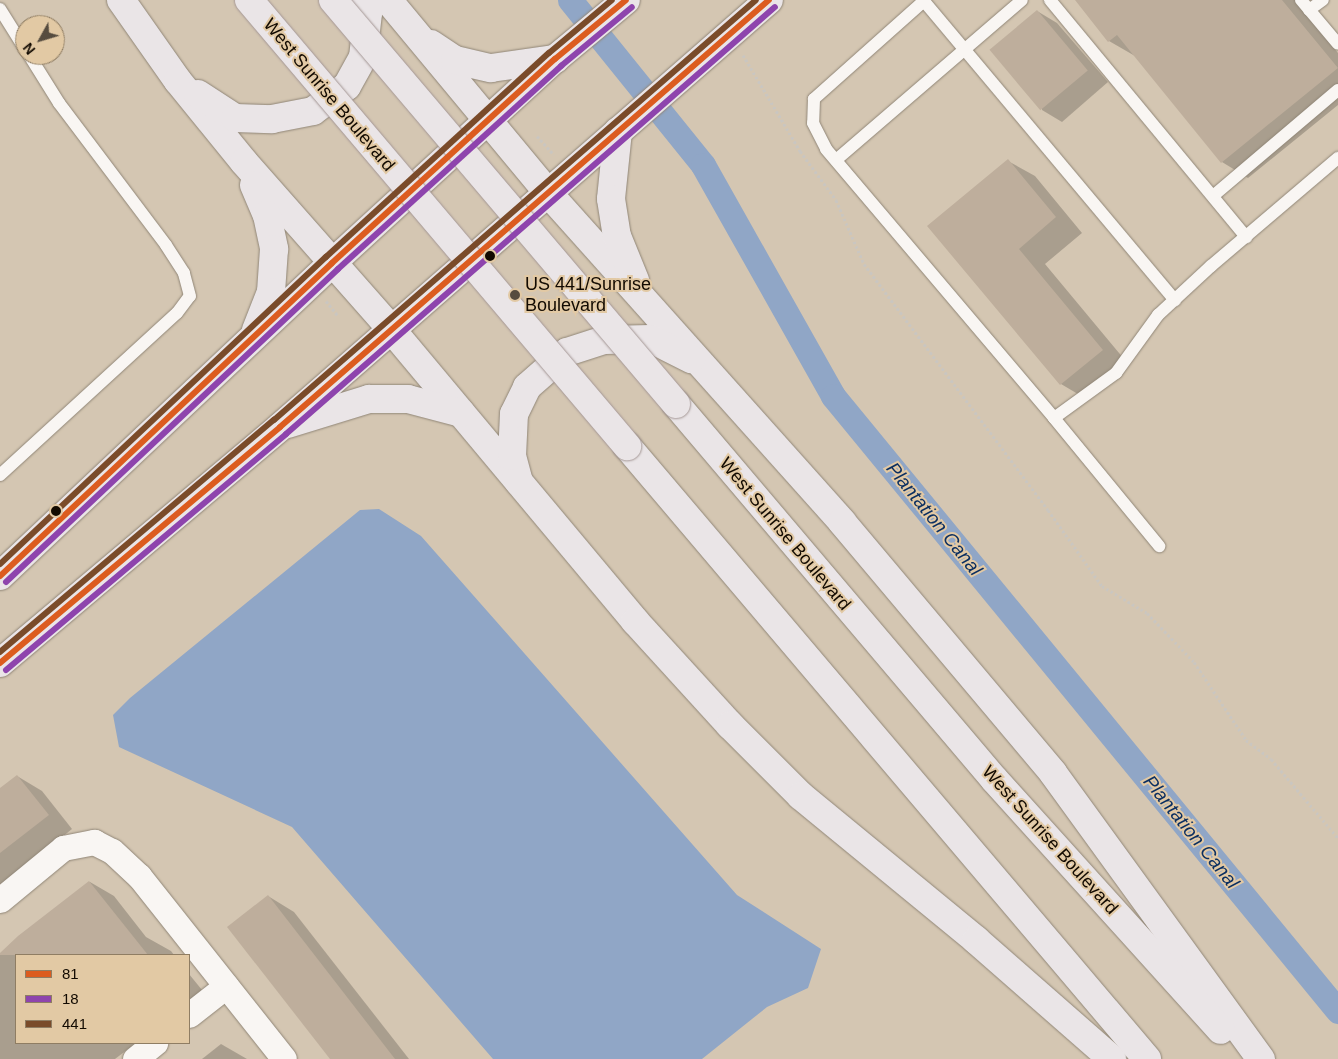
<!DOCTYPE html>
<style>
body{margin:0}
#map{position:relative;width:1338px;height:1059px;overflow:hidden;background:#d4c6b2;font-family:Arial,sans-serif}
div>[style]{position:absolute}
.water>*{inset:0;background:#90a6c6}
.shadow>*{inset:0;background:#0003}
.canal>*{height:25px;margin:-12.5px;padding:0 12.5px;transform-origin:12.5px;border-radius:12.5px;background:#90a6c6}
.building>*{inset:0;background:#beae9c;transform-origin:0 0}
.path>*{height:3px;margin-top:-1.5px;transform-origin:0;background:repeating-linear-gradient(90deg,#cac6c0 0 2.5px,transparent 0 5px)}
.roads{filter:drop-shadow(0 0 1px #908677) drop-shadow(0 0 1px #908677)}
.lane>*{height:12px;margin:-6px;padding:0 6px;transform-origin:6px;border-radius:6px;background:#f9f6f3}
.street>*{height:25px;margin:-12.5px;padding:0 12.5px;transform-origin:12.5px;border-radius:12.5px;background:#f9f6f3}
.primary>*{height:28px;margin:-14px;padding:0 14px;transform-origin:14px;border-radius:14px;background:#eae5e7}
.bridges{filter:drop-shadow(0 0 1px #a49795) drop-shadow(0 0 1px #a49795)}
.primary-bridge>*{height:28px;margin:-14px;padding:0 14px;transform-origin:14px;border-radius:14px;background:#eae5e7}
.bus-1>*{height:6px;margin:-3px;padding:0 3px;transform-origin:3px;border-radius:3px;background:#dc5c1f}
.bus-2>*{height:6px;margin:-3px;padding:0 3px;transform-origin:3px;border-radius:3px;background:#8e44ad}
.bus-3>*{height:6px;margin:-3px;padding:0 3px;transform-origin:3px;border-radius:3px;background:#7a4b2a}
.dots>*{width:14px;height:14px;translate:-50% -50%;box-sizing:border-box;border:2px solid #e2c9a4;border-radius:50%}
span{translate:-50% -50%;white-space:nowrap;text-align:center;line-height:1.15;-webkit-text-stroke:4px #e2c9a4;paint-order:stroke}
.street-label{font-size:18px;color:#120a01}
.poi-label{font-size:18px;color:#120a01}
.left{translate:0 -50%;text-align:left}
.water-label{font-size:19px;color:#0b2f61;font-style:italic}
.legend{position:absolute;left:15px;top:954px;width:175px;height:90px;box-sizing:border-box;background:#e2c9a4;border:1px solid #8f7d63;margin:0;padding:6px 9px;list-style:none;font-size:15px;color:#120a01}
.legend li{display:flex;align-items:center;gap:10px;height:25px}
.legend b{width:25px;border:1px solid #8f7d63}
.north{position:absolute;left:15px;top:15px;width:50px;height:50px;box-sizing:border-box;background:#e2c9a4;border:1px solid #8f7d63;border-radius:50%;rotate:231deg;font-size:14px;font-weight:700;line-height:20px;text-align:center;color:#120a01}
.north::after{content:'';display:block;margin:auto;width:18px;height:22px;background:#564c3f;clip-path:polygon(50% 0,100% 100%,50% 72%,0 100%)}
</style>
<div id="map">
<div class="water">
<i style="clip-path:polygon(379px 509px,421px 536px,737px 895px,821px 949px,808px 988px,767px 1007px,702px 1059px,493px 1059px,292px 827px,119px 747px,113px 715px,130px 698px,360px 510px)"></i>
</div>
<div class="shadow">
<i style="clip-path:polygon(1076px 0,1295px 0,1338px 53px,1338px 105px,1248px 178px,1222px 162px,1135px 56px,1109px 41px)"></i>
<i style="clip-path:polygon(1037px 11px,1057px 23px,1108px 82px,1062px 122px,1042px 110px)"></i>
<i style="clip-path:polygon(1008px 161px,1035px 176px,1082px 233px,1045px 264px,1129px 365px,1088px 400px,1061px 384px,929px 227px)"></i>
<i style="clip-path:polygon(17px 776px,42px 791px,72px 829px,0 887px,0 790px)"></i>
<i style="clip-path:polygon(90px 882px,114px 896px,146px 937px,171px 951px,174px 955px,16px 955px,16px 1043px,136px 1043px,115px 1059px,0 1059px,0 954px)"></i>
<i style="clip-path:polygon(268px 896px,294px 912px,409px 1059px,333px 1059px)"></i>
<i style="clip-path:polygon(189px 974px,202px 990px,189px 1001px)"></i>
<i style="clip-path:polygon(221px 1044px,247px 1059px,202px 1059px)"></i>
</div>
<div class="canal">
<i style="left:570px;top:0;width:212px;rotate:51.1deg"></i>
<i style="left:703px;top:165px;width:265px;rotate:60.6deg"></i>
<i style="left:833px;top:396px;width:796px;rotate:50.61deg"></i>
</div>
<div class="building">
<i style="clip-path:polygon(1075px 0,1282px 0,1338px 68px,1221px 163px,1117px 35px,1108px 42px)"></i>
<i style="left:1037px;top:10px;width:79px;height:62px;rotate:50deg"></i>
<i style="clip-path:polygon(1008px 159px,1056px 217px,1019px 249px,1103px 350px,1060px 385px,927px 226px)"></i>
<i style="clip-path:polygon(17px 775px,49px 815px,0 853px,0 788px)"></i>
<i style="clip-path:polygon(89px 881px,148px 955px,0 955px,0 953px,18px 936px)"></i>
<i style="clip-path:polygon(268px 895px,395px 1059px,330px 1059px,227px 927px)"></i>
</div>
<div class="path">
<i style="left:743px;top:55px;width:112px;rotate:59.3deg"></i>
<i style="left:800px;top:151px;width:61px;rotate:53.7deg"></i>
<i style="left:836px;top:200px;width:70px;rotate:66.4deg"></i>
<i style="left:864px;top:264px;width:307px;rotate:53.2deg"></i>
<i style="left:1048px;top:510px;width:93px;rotate:54.6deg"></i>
<i style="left:1102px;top:586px;width:52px;rotate:31deg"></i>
<i style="left:1147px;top:613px;width:68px;rotate:46.2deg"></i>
<i style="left:1194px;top:662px;width:94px;rotate:56.3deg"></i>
<i style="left:1246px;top:740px;width:31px;rotate:37deg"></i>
<i style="left:1271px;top:759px;width:104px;rotate:49.7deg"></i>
<i style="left:537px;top:136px;width:25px;rotate:48deg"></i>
<i style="left:326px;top:301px;width:19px;rotate:51deg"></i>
</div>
<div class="roads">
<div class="lane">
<i style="left:923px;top:0;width:392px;rotate:50deg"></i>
<i style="left:925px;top:0;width:149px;rotate:138.3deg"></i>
<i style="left:814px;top:99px;width:24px;rotate:92deg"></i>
<i style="left:813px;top:123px;width:29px;rotate:63deg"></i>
<i style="left:826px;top:149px;width:353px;rotate:49.7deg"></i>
<i style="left:1054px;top:418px;width:77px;rotate:-36deg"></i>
<i style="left:1116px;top:373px;width:72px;rotate:-54.1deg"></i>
<i style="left:1158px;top:315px;width:72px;rotate:-42.8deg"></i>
<i style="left:1211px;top:266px;width:167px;rotate:-40.4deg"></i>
<i style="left:1050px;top:0;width:308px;rotate:50.4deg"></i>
<i style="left:1301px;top:0;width:57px;rotate:49.9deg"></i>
<i style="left:0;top:9px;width:47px;rotate:58deg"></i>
<i style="left:1309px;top:10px;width:17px;rotate:-36deg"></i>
<i style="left:836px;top:160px;width:245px;rotate:-40.7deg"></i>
<i style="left:1213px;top:196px;width:164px;rotate:-40.3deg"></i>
<i style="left:1054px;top:418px;width:166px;rotate:50.6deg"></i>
<i style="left:0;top:475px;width:240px;rotate:-42.5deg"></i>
<i style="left:177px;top:313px;width:21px;rotate:-53deg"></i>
<i style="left:190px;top:296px;width:24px;rotate:-105deg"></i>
<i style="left:184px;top:273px;width:33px;rotate:-123deg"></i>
<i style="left:166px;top:245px;width:178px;rotate:-127deg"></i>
<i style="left:59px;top:103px;width:57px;rotate:-122deg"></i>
</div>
<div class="street">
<i style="left:0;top:900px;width:82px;rotate:-39.5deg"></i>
<i style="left:63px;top:848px;width:32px;rotate:-11deg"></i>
<i style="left:94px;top:842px;width:20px;rotate:27deg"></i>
<i style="left:112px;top:851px;width:37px;rotate:43deg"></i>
<i style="left:139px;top:876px;width:233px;rotate:51.6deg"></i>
<i style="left:189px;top:1015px;width:47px;rotate:-38.1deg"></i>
<i style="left:135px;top:1059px;width:26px;rotate:-39deg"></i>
</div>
<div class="primary">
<i style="left:121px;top:0;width:99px;rotate:54.9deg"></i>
<i style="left:178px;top:81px;width:104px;rotate:50.8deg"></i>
<i style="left:244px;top:162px;width:222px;rotate:48.6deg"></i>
<i style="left:391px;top:329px;width:381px;rotate:50.1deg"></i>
<i style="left:635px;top:621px;width:141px;rotate:47.6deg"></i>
<i style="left:730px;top:725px;width:100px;rotate:45deg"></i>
<i style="left:801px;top:796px;width:227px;rotate:39.4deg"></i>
<i style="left:976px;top:940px;width:181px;rotate:41.2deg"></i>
<i style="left:388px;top:0;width:252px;rotate:50.3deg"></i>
<i style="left:549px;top:194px;width:440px;rotate:48.2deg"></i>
<i style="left:842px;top:522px;width:328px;rotate:49.9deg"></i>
<i style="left:1053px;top:773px;width:354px;rotate:54deg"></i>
<i style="left:431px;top:44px;width:29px;rotate:34deg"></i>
<i style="left:455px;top:60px;width:37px;rotate:13deg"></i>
<i style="left:491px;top:68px;width:65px;rotate:-8deg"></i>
<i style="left:198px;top:94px;width:44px;rotate:33deg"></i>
<i style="left:235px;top:118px;width:37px;rotate:2deg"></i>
<i style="left:272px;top:119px;width:42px;rotate:-11deg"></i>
<i style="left:313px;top:111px;width:42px;rotate:-36.3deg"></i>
<i style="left:347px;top:86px;width:33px;rotate:-61deg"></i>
<i style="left:363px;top:57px;width:44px;rotate:-83.5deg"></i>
<i style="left:368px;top:13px;width:13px;rotate:-99deg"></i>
<i style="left:618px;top:131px;width:68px;rotate:95.9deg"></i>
<i style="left:611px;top:199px;width:37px;rotate:81deg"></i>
<i style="left:617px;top:236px;width:48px;rotate:67.8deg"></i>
<i style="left:254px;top:185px;width:33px;rotate:67deg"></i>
<i style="left:267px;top:215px;width:35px;rotate:78deg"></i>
<i style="left:274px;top:249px;width:43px;rotate:94deg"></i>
<i style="left:271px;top:292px;width:41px;rotate:111.5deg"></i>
<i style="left:676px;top:404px;width:492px;rotate:49.7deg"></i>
<i style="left:994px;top:779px;width:338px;rotate:47.9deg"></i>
<i style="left:288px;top:424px;width:85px;rotate:-17.2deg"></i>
<i style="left:369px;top:399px;width:39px"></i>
<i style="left:408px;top:399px;width:55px;rotate:14.8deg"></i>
<i style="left:627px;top:446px;width:804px;rotate:49.69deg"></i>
<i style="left:519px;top:482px;width:27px;rotate:-105deg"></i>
<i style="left:512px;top:456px;width:42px;rotate:-87.3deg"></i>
<i style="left:514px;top:414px;width:30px;rotate:-64deg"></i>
<i style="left:527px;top:387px;width:53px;rotate:-41.2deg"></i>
<i style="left:567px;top:352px;width:39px;rotate:-18deg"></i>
<i style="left:604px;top:340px;width:47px;rotate:-1.2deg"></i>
<i style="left:651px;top:339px;width:45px;rotate:26.6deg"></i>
<i style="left:0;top:576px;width:456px;rotate:-43.3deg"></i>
<i style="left:332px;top:263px;width:302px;rotate:-42.5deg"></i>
<i style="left:555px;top:59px;width:92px;rotate:-39.7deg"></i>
<i style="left:0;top:663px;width:366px;rotate:-40.1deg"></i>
<i style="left:280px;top:427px;width:649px;rotate:-41.13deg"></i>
</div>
</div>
<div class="bridges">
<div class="primary-bridge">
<i style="left:249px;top:0;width:585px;rotate:49.72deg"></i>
<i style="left:333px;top:0;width:530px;rotate:49.67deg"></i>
</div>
</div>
<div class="bus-1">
<i style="left:0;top:576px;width:456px;rotate:-43.3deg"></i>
<i style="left:332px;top:263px;width:302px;rotate:-42.5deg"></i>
<i style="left:555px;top:59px;width:92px;rotate:-39.7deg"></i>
<i style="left:0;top:663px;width:366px;rotate:-40.1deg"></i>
<i style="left:280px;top:427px;width:649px;rotate:-41.13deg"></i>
</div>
<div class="bus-2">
<i style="left:6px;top:582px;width:456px;rotate:-43.3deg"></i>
<i style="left:338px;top:269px;width:302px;rotate:-42.3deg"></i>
<i style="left:561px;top:66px;width:92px;rotate:-39.7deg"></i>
<i style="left:6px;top:670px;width:366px;rotate:-40.1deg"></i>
<i style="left:286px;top:434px;width:649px;rotate:-41.13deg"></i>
</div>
<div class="bus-3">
<i style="left:0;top:564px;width:448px;rotate:-43.3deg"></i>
<i style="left:326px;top:257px;width:302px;rotate:-42.5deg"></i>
<i style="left:549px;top:53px;width:82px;rotate:-40.1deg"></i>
<i style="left:0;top:652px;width:359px;rotate:-40.3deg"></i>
<i style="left:274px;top:420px;width:639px;rotate:-41.07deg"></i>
</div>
<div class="dots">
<i style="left:490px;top:256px;background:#120a01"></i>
<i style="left:515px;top:295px;background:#564c3f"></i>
<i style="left:56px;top:511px;background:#120a01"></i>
</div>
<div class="street-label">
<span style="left:329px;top:95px;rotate:50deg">West Sunrise Boulevard</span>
<span style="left:785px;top:534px;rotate:50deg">West Sunrise Boulevard</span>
<span style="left:1050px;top:840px;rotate:48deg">West Sunrise Boulevard</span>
</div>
<div class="poi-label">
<span class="left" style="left:525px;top:295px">US 441/Sunrise<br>Boulevard</span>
</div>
<div class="water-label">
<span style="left:934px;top:519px;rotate:51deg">Plantation Canal</span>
<span style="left:1191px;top:832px;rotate:51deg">Plantation Canal</span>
</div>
<ul class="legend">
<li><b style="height:6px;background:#dc5c1f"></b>81</li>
<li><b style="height:6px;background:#8e44ad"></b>18</li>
<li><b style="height:6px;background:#7a4b2a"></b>441</li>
</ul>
<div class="north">N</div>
</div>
